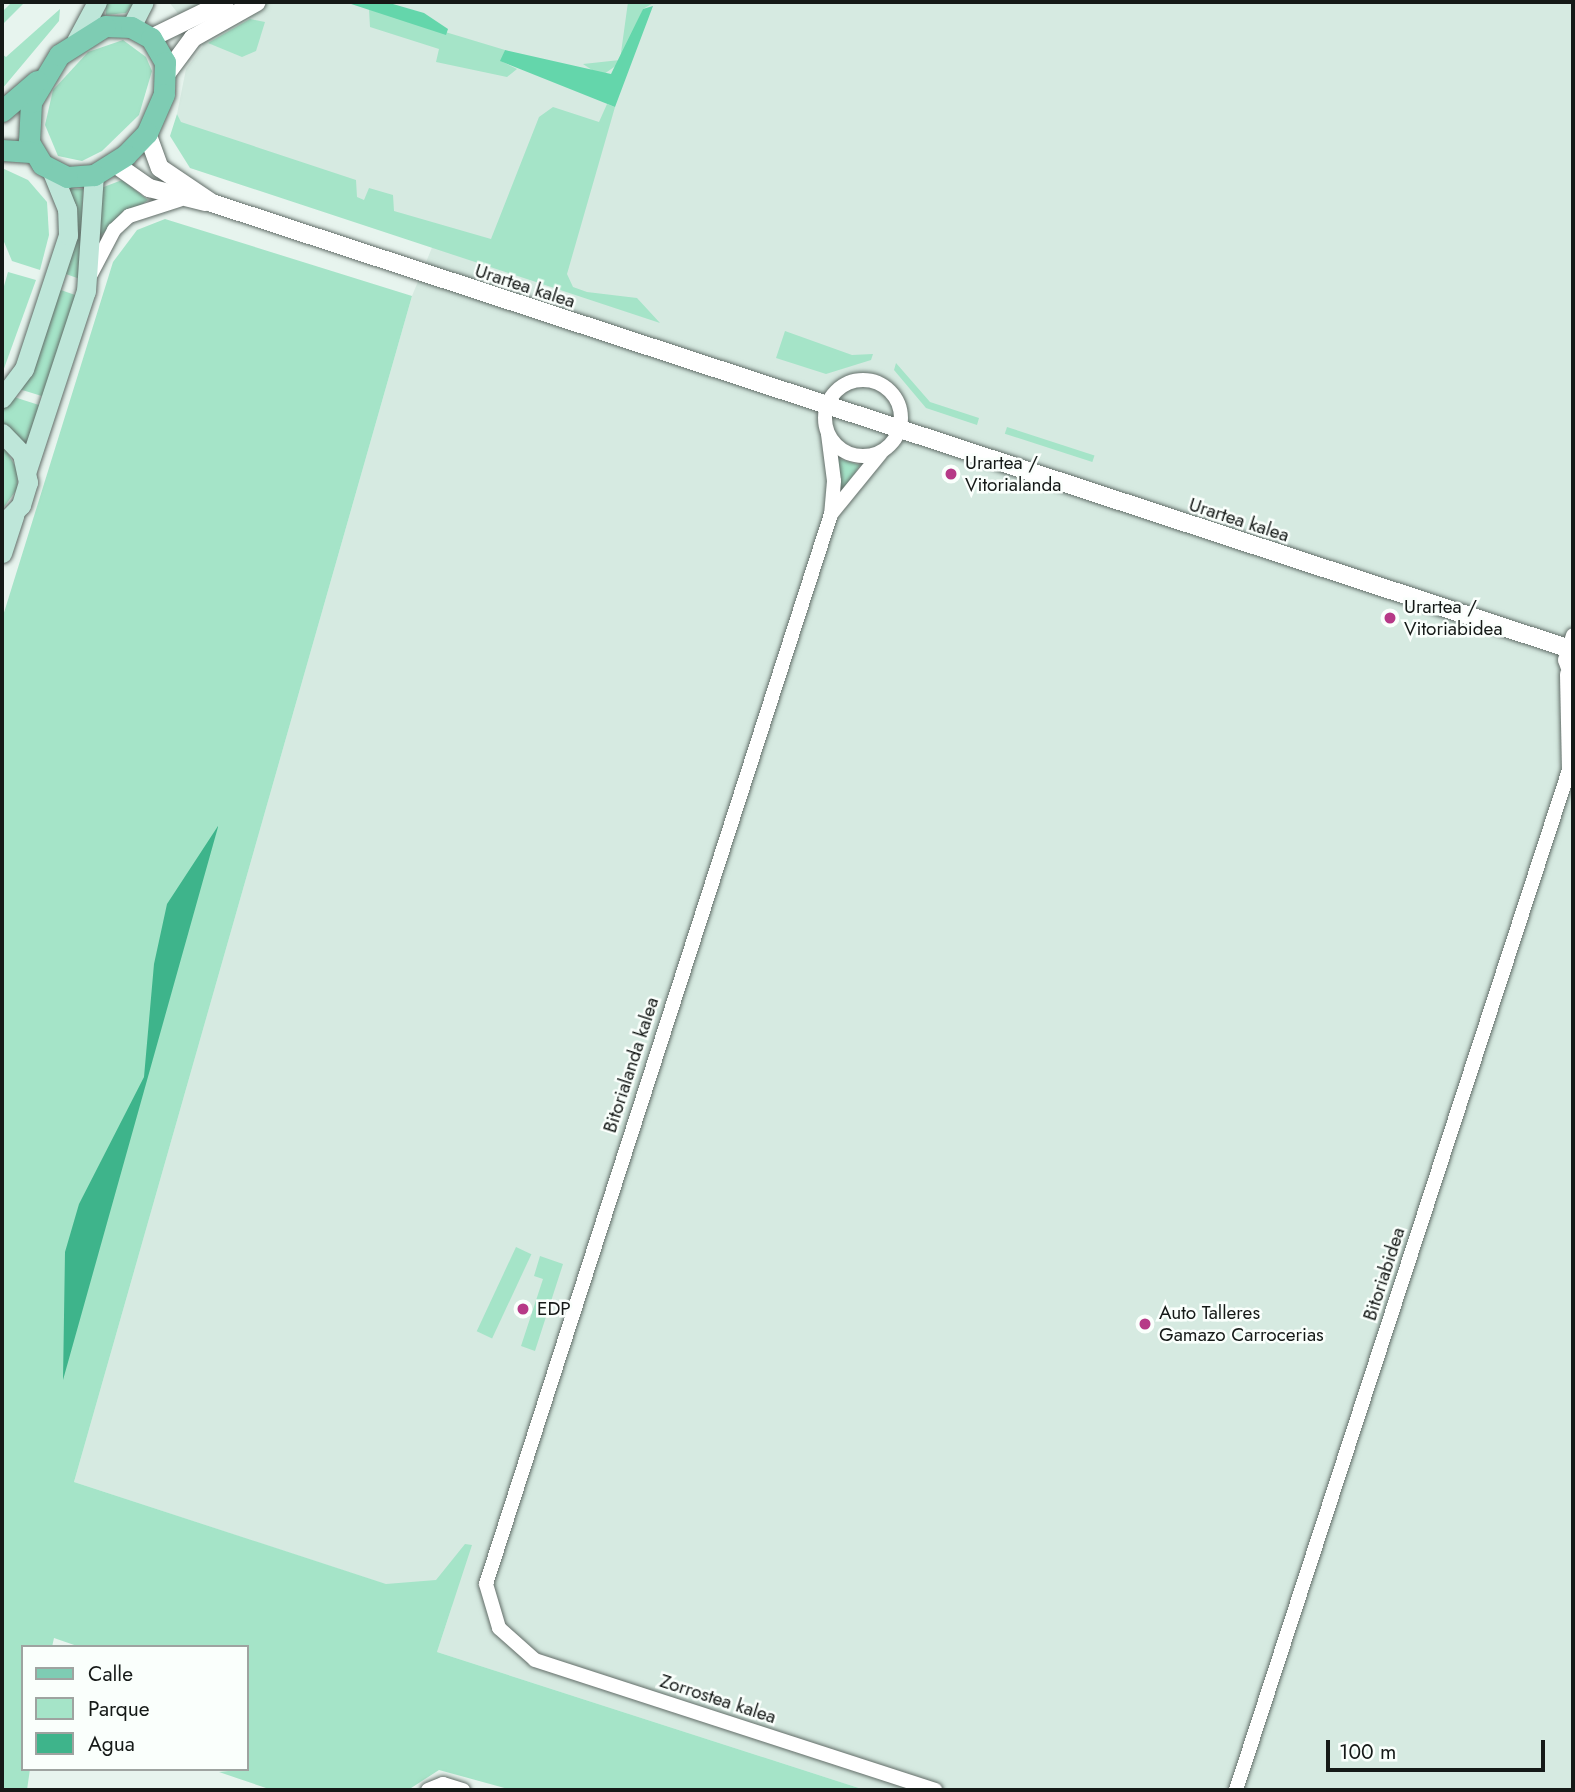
<!DOCTYPE html>
<style>
body{margin:0}
#map{position:relative;width:1575px;height:1792px;overflow:hidden;background:#e7f4ee;font-family:Jost,sans-serif}
div>[style]{position:absolute}
.built>*{inset:0;background:#d6eae1}
.green>*{inset:0;background:#a5e4c8;transform-origin:0 0}
.forest>*{inset:0;background:#64d6ab}
.water>*{inset:0;background:#3eb48b}
.roads{filter:drop-shadow(0 0 2px #626d68) drop-shadow(0 0 2px #626d68)}
.minor>*{height:14px;margin:-7px;padding:0 7px;transform-origin:7px;border-radius:7px;background:#fff}
.minor>.ring{margin:-7px;padding:0;box-sizing:content-box;background:none;border:14px solid #fff;border-radius:50%}
.tertiary>*{height:18px;margin:-9px;padding:0 9px;transform-origin:9px;border-radius:9px;background:#fff}
.secondary>*{height:19px;margin:-9.5px;padding:0 9.5px;transform-origin:9.5px;border-radius:9.5px;background:#bee6d9}
.primary>*{height:21px;margin:-10.5px;padding:0 10.5px;transform-origin:10.5px;border-radius:10.5px;background:#7eccb3}
.dots>*{width:19px;height:19px;translate:-50% -50%;box-sizing:border-box;border:4px solid #fafffc;border-radius:50%}
span{translate:-50% -50%;white-space:nowrap;text-align:center;line-height:1.15;-webkit-text-stroke:5px #fafffc;paint-order:stroke}
.street-label{font-size:19px;color:#151917}
.poi-label{font-size:19px;color:#151917}
.left{translate:0 -50%;text-align:left}
.frame{position:absolute;inset:0;border:4px solid #151917;pointer-events:none}
.legend{position:absolute;left:21px;top:1645px;width:228px;height:126px;box-sizing:border-box;background:#fafffc;border:2px solid #9ea3a0;margin:0;padding:9px 12px;list-style:none;font-size:21px;color:#151917}
.legend li{display:flex;align-items:center;gap:14px;height:35px}
.legend b{width:35px;border:2px solid #9ea3a0}
.scale{position:absolute;left:1326px;top:1740px;width:219px;height:32px;box-sizing:border-box;border:4px solid #151917;border-top:0;padding-left:9px;font-size:21px;line-height:24px;white-space:nowrap;color:#151917;-webkit-text-stroke:5px #fafffc;paint-order:stroke}
</style>
<div id="map">
<div class="built">
<i style="clip-path:polygon(169px 2px,1573px 2px,1573px 1790px,865px 1790px,437px 1652px,452px 1606px,74px 1482px,412px 296px,438px 233px,185px 133px,177px 114px,186px 69px,203px 46px)"></i>
</div>
<div class="green">
<i style="clip-path:polygon(12px 2px,25px 2px,2px 25px,2px 12px)"></i>
<i style="clip-path:polygon(105px 2px,135px 2px,126px 13px,106px 15px)"></i>
<i style="clip-path:polygon(628px 2px,655px 2px,643px 9px,623px 61px,601px 76px,583px 64px,620px 60px)"></i>
<i style="clip-path:polygon(60px 9px,59px 21px,2px 89px,2px 54px,6px 57px)"></i>
<i style="clip-path:polygon(369px 9px,505px 50px,501px 61px,517px 69px,507px 77px,436px 62px,439px 49px,370px 27px)"></i>
<i style="clip-path:polygon(250px 19px,265px 22px,256px 51px,242px 57px,208px 43px)"></i>
<i style="clip-path:polygon(123px 40px,146px 57px,152px 71px,139px 115px,102px 151px,82px 161px,58px 156px,45px 125px,53px 90px,88px 52px)"></i>
<i style="clip-path:polygon(607px 104px,615px 107px,567px 274px,573px 287px,587px 292px,637px 298px,660px 323px,190px 168px,170px 136px,177px 114px,181px 122px,356px 180px,357px 197px,364px 200px,369px 188px,393px 195px,394px 211px,491px 239px,539px 117px,553px 107px,599px 122px)"></i>
<i style="clip-path:polygon(2px 168px,28px 180px,47px 202px,49px 235px,40px 270px,12px 261px,2px 237px)"></i>
<i style="clip-path:polygon(122px 180px,148px 200px,98px 237px,101px 188px)"></i>
<i style="clip-path:polygon(69px 189px,83px 189px,80px 279px,63px 273px)"></i>
<i style="clip-path:polygon(165px 219px,412px 296px,74px 1482px,386px 1584px,436px 1580px,465px 1544px,472px 1545px,437px 1652px,865px 1790px,512px 1790px,439px 1770px,408px 1790px,272px 1790px,219px 1772px,247px 1769px,247px 1647px,80px 1647px,54px 1638px,52px 1647px,23px 1647px,23px 1769px,30px 1769px,27px 1790px,2px 1790px,2px 619px,113px 262px,137px 230px)"></i>
<i style="clip-path:polygon(8px 272px,36px 280px,2px 374px,2px 293px)"></i>
<i style="clip-path:polygon(58px 289px,78px 296px,45px 397px,19px 389px)"></i>
<i style="clip-path:polygon(785px 331px,852px 355px,873px 354px,871px 360px,826px 374px,776px 358px)"></i>
<i style="clip-path:polygon(896px 363px,930px 402px,979px 418px,977px 425px,926px 408px,894px 370px)"></i>
<i style="clip-path:polygon(14px 397px,42px 406px,26px 446px,2px 422px,2px 408px)"></i>
<i style="left:1007px;top:427px;width:92px;height:7px;rotate:18deg"></i>
<i style="clip-path:polygon(2px 443px,18px 471px,17px 489px,2px 510px)"></i>
<i style="clip-path:polygon(836px 458px,860px 465px,834px 505px)"></i>
<i style="left:516px;top:1247px;width:17px;height:93px;rotate:25deg"></i>
<i style="clip-path:polygon(540px 1256px,563px 1264px,535px 1351px,521px 1346px,543px 1279px,534px 1276px)"></i>
</div>
<div class="forest">
<i style="clip-path:polygon(345px 2px,386px 2px,424px 13px,448px 29px,446px 35px)"></i>
<i style="clip-path:polygon(653px 6px,615px 107px,500px 61px,505px 50px,611px 74px,643px 9px)"></i>
</div>
<div class="water">
<i style="clip-path:polygon(218px 826px,218px 827px,63px 1380px,65px 1252px,79px 1204px,144px 1077px,154px 964px,167px 904px)"></i>
</div>
<div class="roads">
<div class="minor">
<i style="left:91px;top:274px;width:50px;rotate:-62.4deg"></i>
<i style="left:114px;top:230px;width:21px;rotate:-43deg"></i>
<i style="left:129px;top:216px;width:52px;rotate:-17.7deg"></i>
<i class="ring" style="left:825px;top:380px;width:62px;height:62px"></i>
<i style="left:828px;top:434px;width:47px;rotate:82.7deg"></i>
<i style="left:834px;top:481px;width:33px;rotate:95deg"></i>
<i style="left:831px;top:514px;width:1124px;rotate:107.87deg"></i>
<i style="left:486px;top:1584px;width:46px;rotate:73.5deg"></i>
<i style="left:499px;top:1628px;width:48px;rotate:41.6deg"></i>
<i style="left:535px;top:1660px;width:421px;rotate:18deg"></i>
<i style="left:832px;top:513px;width:77px;rotate:-50.8deg"></i>
<i style="left:1573px;top:682px;width:23px;rotate:-110deg"></i>
<i style="left:1565px;top:660px;width:26px;rotate:-72deg"></i>
<i style="left:428px;top:1790px;width:16px;rotate:-22deg"></i>
<i style="left:443px;top:1784px;width:21px;rotate:17deg"></i>
<i style="left:1236px;top:1790px;width:1073px;rotate:-71.92deg"></i>
<i style="left:1569px;top:770px;width:96px;rotate:-91.2deg"></i>
</div>
<div class="tertiary">
<i style="left:151px;top:38px;width:82px;rotate:-25.9deg"></i>
<i style="left:167px;top:73px;width:44px;rotate:-53.4deg"></i>
<i style="left:193px;top:38px;width:73px;rotate:-29.4deg"></i>
<i style="left:147px;top:133px;width:37px;rotate:70deg"></i>
<i style="left:160px;top:168px;width:63px;rotate:33.9deg"></i>
<i style="left:212px;top:203px;width:1433px;rotate:18.18deg"></i>
<i style="left:115px;top:164px;width:42px;rotate:35.2deg"></i>
<i style="left:149px;top:188px;width:58px;rotate:14deg"></i>
</div>
<div class="secondary">
<i style="left:131px;top:27px;width:28px;rotate:-63deg"></i>
<i style="left:76px;top:41px;width:44px;rotate:-61.7deg"></i>
<i style="left:2px;top:398px;width:36px;rotate:-53deg"></i>
<i style="left:24px;top:369px;width:141px;rotate:-71.8deg"></i>
<i style="left:68px;top:235px;width:26px;rotate:-92deg"></i>
<i style="left:67px;top:209px;width:40px;rotate:-112deg"></i>
<i style="left:2px;top:433px;width:29px;rotate:46deg"></i>
<i style="left:22px;top:454px;width:29px;rotate:78deg"></i>
<i style="left:28px;top:482px;width:24px;rotate:107deg"></i>
<i style="left:21px;top:505px;width:28px;rotate:134deg"></i>
<i style="left:27px;top:470px;width:188px;rotate:-71.8deg"></i>
<i style="left:86px;top:291px;width:116px;rotate:-86.1deg"></i>
<i style="left:2px;top:553px;width:40px;rotate:-72deg"></i>
</div>
<div class="primary">
<i style="left:105px;top:26px;width:26px;rotate:2deg"></i>
<i style="left:131px;top:27px;width:23px;rotate:29deg"></i>
<i style="left:151px;top:38px;width:28px;rotate:60deg"></i>
<i style="left:165px;top:62px;width:32px;rotate:92deg"></i>
<i style="left:164px;top:94px;width:43px;rotate:113.6deg"></i>
<i style="left:147px;top:133px;width:30px;rotate:134deg"></i>
<i style="left:126px;top:155px;width:38px;rotate:148deg"></i>
<i style="left:94px;top:175px;width:27px;rotate:176deg"></i>
<i style="left:67px;top:177px;width:28px;rotate:-153deg"></i>
<i style="left:42px;top:164px;width:26px;rotate:-121deg"></i>
<i style="left:29px;top:142px;width:40px;rotate:-87.1deg"></i>
<i style="left:31px;top:102px;width:55px;rotate:-59.2deg"></i>
<i style="left:59px;top:55px;width:54px;rotate:-32.2deg"></i>
<i style="left:2px;top:111px;width:46px;rotate:-40.6deg"></i>
<i style="left:2px;top:150px;width:32px;rotate:4deg"></i>
</div>
</div>
<div class="dots">
<i style="left:951px;top:474px;background:#b63987"></i>
<i style="left:1390px;top:618px;background:#b63987"></i>
<i style="left:523px;top:1309px;background:#b63987"></i>
<i style="left:1145px;top:1324px;background:#b63987"></i>
</div>
<div class="street-label">
<span style="left:525px;top:286px;rotate:18deg">Urartea kalea</span>
<span style="left:1239px;top:520px;rotate:18deg">Urartea kalea</span>
<span style="left:631px;top:1065px;rotate:-72deg">Bitorialanda kalea</span>
<span style="left:1384px;top:1274px;rotate:-72deg">Bitoriabidea</span>
<span style="left:718px;top:1699px;rotate:18deg">Zorrostea kalea</span>
</div>
<div class="poi-label">
<span class="left" style="left:965px;top:474px">Urartea /<br>Vitorialanda</span>
<span class="left" style="left:1404px;top:618px">Urartea /<br>Vitoriabidea</span>
<span class="left" style="left:537px;top:1309px">EDP</span>
<span class="left" style="left:1159px;top:1324px">Auto Talleres<br>Gamazo Carrocerias</span>
</div>
<div class="frame"></div>
<ul class="legend">
<li><b style="height:9px;background:#7eccb3"></b>Calle</li>
<li><b style="height:19px;background:#a5e4c8"></b>Parque</li>
<li><b style="height:19px;background:#3eb48b"></b>Agua</li>
</ul>
<div class="scale">100 m</div>
</div>
